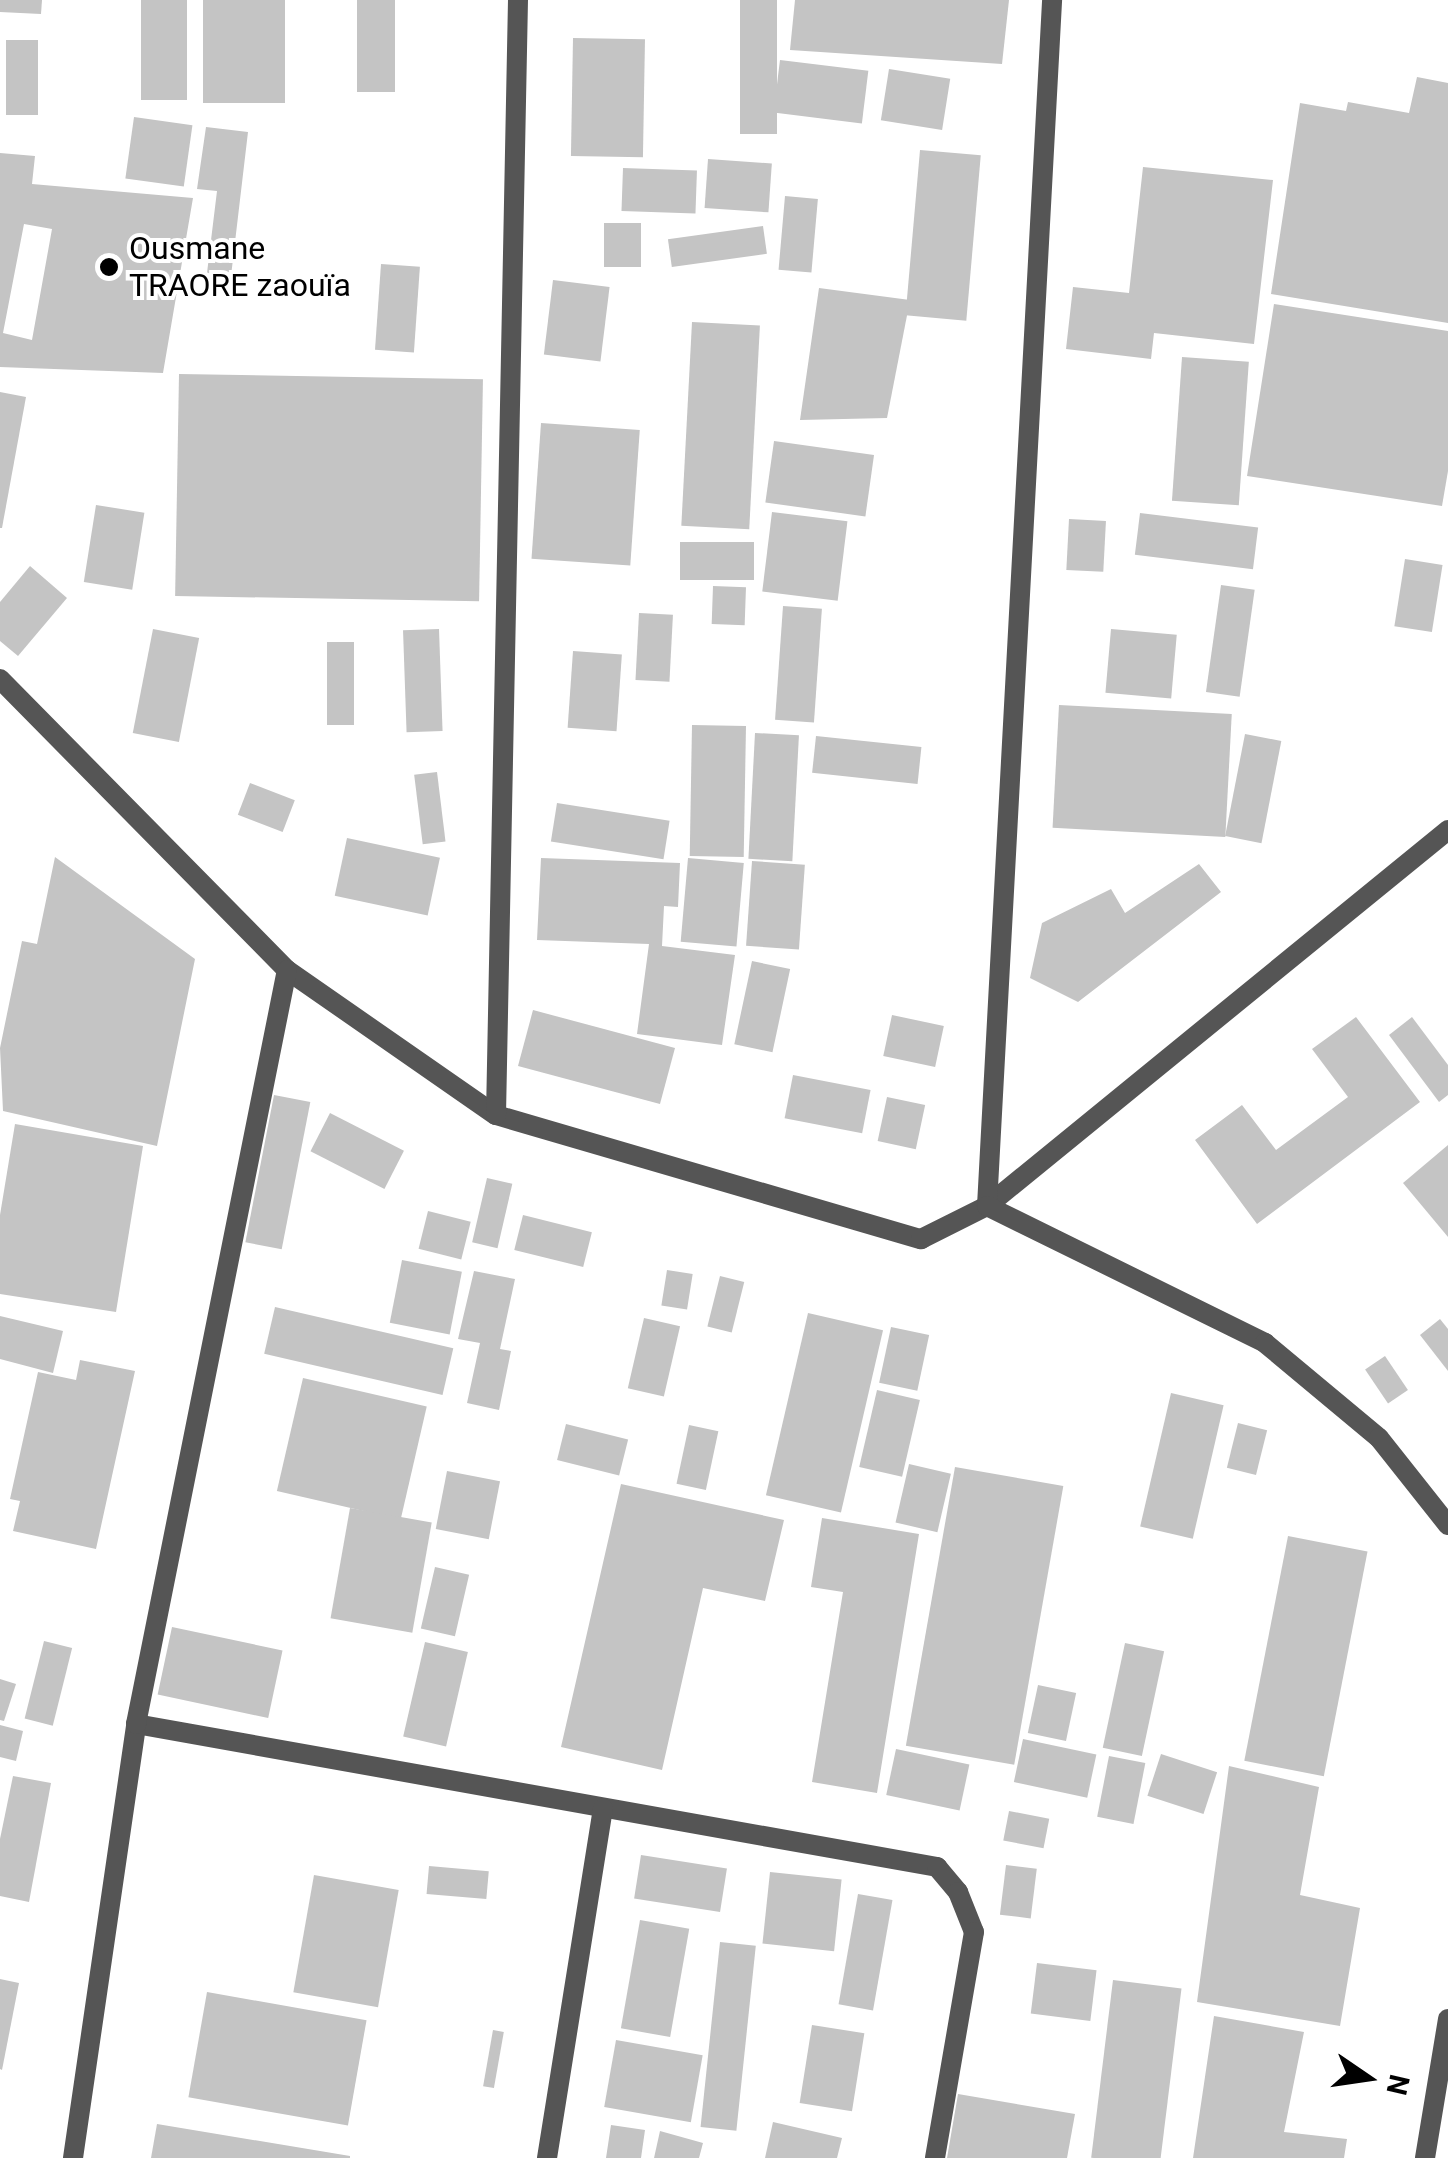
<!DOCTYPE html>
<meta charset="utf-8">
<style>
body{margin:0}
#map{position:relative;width:1448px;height:2158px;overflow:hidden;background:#fff;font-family:Roboto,sans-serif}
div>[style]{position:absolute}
.building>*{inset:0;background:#c4c4c4;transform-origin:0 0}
.minor>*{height:20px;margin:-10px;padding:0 10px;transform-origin:10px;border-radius:10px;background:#555}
.dots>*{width:28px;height:28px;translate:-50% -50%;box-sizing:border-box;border:5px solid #fff;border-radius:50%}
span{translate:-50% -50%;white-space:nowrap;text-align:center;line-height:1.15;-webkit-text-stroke:8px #fff;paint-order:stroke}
.poi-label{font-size:32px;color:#000}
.left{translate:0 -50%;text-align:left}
.north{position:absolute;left:1318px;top:2028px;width:100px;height:100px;-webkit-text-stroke:8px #fff;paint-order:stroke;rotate:103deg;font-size:28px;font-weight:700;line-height:40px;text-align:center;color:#000}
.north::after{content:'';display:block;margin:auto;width:35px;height:45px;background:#000;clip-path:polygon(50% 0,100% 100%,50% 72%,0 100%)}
</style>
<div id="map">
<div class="building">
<i style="clip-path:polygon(0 0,42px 0,41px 14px,0 12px)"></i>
<i style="left:141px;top:0;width:46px;height:100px"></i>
<i style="left:203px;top:0;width:82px;height:103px"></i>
<i style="left:357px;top:0;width:38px;height:92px"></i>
<i style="left:740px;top:0;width:37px;height:134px"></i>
<i style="clip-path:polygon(795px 0,1009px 0,1002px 64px,790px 50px)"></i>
<i style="left:573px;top:38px;width:72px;height:118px;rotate:1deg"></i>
<i style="left:6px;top:40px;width:32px;height:75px"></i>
<i style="left:780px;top:60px;width:89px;height:53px;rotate:7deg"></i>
<i style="left:889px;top:69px;width:62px;height:52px;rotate:9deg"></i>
<i style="clip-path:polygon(1417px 77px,1448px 83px,1448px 323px,1271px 294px,1300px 103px,1346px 111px,1348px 102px,1409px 113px)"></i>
<i style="left:134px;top:117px;width:59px;height:62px;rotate:8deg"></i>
<i style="clip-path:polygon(206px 127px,248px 132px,231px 276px,207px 273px,217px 191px,197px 189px)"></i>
<i style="left:920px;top:150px;width:61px;height:166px;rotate:5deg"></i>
<i style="clip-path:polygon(evenodd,0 153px,35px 156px,32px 184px,193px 198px,163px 373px,0 367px,0 153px,24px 224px,52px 229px,32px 340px,3px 333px,24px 224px)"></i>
<i style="left:708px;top:159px;width:64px;height:49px;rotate:4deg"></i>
<i style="clip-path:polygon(1143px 167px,1273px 180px,1254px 344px,1154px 333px,1151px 359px,1066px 349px,1073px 287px,1129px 293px)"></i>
<i style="left:623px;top:168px;width:74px;height:43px;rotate:2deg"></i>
<i style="left:785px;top:196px;width:33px;height:74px;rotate:5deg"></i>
<i style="left:604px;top:223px;width:37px;height:44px"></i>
<i style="left:763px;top:226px;width:28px;height:96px;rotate:82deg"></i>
<i style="left:381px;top:264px;width:39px;height:86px;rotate:4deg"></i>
<i style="left:553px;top:280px;width:57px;height:75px;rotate:7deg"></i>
<i style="clip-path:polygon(819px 288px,910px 300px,887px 418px,800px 420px)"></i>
<i style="clip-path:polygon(1274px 304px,1448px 331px,1448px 471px,1442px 506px,1247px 476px)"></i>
<i style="left:692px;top:322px;width:68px;height:204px;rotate:3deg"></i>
<i style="left:1182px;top:357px;width:67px;height:144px;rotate:4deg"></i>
<i style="left:179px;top:374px;width:304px;height:222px;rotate:1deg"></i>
<i style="clip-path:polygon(0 392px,26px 397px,2px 528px,0 528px)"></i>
<i style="left:541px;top:423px;width:99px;height:136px;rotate:4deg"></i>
<i style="left:774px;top:441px;width:101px;height:62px;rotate:8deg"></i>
<i style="left:96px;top:505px;width:49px;height:78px;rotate:9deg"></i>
<i style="left:772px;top:512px;width:76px;height:80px;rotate:7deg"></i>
<i style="left:1140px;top:513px;width:119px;height:42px;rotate:7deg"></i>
<i style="left:1069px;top:519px;width:37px;height:51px;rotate:3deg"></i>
<i style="left:680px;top:542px;width:74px;height:38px"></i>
<i style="left:1405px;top:559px;width:38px;height:68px;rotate:9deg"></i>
<i style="clip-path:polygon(30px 566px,67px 598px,18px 656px,0 641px,0 602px)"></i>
<i style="left:1221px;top:585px;width:34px;height:108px;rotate:8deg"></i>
<i style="left:713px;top:586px;width:33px;height:38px;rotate:2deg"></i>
<i style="left:783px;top:606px;width:39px;height:114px;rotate:4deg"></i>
<i style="left:639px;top:613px;width:34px;height:67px;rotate:3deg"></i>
<i style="left:153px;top:629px;width:47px;height:106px;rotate:11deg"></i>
<i style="left:439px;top:629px;width:102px;height:36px;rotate:88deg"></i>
<i style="left:1111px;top:629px;width:66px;height:64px;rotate:5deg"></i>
<i style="left:327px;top:642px;width:27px;height:83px"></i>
<i style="left:573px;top:651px;width:49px;height:77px;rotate:4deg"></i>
<i style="left:1059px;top:705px;width:173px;height:123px;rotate:3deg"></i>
<i style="left:692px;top:725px;width:54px;height:131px;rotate:1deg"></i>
<i style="left:755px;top:733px;width:44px;height:126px;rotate:3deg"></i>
<i style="left:1245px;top:734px;width:37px;height:104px;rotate:11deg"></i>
<i style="left:816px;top:736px;width:106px;height:37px;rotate:6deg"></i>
<i style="left:437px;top:772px;width:70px;height:23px;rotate:83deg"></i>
<i style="left:250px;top:783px;width:48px;height:34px;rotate:21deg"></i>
<i style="left:557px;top:803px;width:114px;height:39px;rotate:9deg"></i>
<i style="left:347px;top:838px;width:95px;height:59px;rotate:12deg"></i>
<i style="clip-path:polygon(55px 857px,195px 959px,157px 1146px,3px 1111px,0 1048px,22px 941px,37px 944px)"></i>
<i style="clip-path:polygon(541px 858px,680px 863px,678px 907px,664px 906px,662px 946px,735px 955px,722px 1045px,637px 1034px,649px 944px,537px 940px)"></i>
<i style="left:688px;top:858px;width:56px;height:84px;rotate:5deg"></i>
<i style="left:752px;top:861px;width:53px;height:85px;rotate:4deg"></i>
<i style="clip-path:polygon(1199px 864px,1221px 892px,1078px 1002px,1030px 978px,1042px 923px,1111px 889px,1125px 913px)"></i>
<i style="left:752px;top:961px;width:39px;height:85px;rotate:12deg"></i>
<i style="left:533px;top:1010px;width:147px;height:58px;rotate:15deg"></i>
<i style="left:892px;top:1015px;width:53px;height:42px;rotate:12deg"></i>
<i style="clip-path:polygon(1356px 1017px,1420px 1102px,1257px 1224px,1195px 1140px,1242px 1105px,1276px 1150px,1348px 1097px,1312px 1049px)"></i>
<i style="clip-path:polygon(1412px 1017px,1448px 1065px,1448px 1095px,1439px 1102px,1389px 1035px)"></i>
<i style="left:793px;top:1075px;width:79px;height:44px;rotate:11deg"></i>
<i style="left:274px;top:1095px;width:37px;height:150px;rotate:11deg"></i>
<i style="left:887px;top:1097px;width:39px;height:45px;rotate:12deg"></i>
<i style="left:330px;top:1113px;width:83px;height:43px;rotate:27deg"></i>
<i style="clip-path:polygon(15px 1124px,143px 1146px,116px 1312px,0 1294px,0 1215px)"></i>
<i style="clip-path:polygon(1448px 1145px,1448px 1237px,1403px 1183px)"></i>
<i style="left:487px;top:1178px;width:26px;height:66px;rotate:13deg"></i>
<i style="left:428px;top:1211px;width:44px;height:39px;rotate:14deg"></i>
<i style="left:523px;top:1215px;width:71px;height:36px;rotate:14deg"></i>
<i style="left:402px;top:1260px;width:61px;height:64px;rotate:11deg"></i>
<i style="left:667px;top:1270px;width:26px;height:36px;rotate:9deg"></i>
<i style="clip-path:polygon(474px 1271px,515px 1279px,500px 1349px,511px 1351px,499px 1410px,467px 1403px,480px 1343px,458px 1339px)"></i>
<i style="left:720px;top:1276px;width:25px;height:52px;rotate:14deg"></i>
<i style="left:275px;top:1307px;width:183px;height:48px;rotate:13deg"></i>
<i style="left:808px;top:1313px;width:77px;height:187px;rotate:13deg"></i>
<i style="clip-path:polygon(0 1316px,63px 1331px,53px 1373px,0 1359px)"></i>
<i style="left:644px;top:1318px;width:37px;height:72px;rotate:13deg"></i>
<i style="clip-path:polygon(1440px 1319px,1448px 1329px,1448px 1371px,1420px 1335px)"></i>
<i style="left:891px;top:1327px;width:39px;height:57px;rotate:12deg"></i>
<i style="left:1385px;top:1356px;width:41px;height:24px;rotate:56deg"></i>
<i style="clip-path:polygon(80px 1360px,135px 1371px,96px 1549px,13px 1531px,20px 1501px,10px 1499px,38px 1372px,76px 1380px)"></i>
<i style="left:303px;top:1378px;width:127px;height:116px;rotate:13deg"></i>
<i style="left:877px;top:1390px;width:44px;height:79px;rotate:13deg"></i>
<i style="left:1171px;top:1393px;width:54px;height:137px;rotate:13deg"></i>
<i style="left:1238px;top:1423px;width:30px;height:46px;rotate:14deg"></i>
<i style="left:566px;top:1424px;width:64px;height:37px;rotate:14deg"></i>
<i style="left:689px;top:1425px;width:30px;height:60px;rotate:12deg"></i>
<i style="left:909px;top:1464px;width:43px;height:60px;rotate:13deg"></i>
<i style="left:955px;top:1467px;width:110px;height:283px;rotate:10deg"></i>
<i style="left:447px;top:1471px;width:54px;height:59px;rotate:11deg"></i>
<i style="clip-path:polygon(621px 1484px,784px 1520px,765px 1601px,703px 1588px,662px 1770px,561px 1747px)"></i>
<i style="left:350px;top:1508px;width:83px;height:112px;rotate:10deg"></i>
<i style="clip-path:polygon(822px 1518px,919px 1534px,877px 1793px,812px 1782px,843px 1592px,811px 1587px)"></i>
<i style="left:1288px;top:1536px;width:81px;height:229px;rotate:11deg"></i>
<i style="left:435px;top:1567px;width:35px;height:63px;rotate:13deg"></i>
<i style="left:172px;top:1627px;width:113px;height:69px;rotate:12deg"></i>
<i style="left:44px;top:1641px;width:29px;height:80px;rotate:14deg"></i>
<i style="left:425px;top:1642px;width:44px;height:97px;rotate:13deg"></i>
<i style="left:1125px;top:1643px;width:40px;height:107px;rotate:12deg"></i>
<i style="clip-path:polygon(0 1679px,16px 1684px,4px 1721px,0 1720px)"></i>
<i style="left:1038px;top:1685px;width:39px;height:49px;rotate:12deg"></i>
<i style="clip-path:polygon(0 1725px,23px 1731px,16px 1761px,0 1757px)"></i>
<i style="left:1023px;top:1739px;width:75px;height:44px;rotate:12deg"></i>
<i style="left:896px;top:1749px;width:75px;height:47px;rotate:12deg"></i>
<i style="left:1161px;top:1754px;width:59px;height:44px;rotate:18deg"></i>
<i style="left:1109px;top:1756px;width:37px;height:62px;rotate:11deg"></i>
<i style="clip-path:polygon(1229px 1766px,1319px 1787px,1300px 1895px,1360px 1908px,1340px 2026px,1197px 2002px)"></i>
<i style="clip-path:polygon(13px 1776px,51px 1783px,29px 1902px,0 1896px,0 1839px)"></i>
<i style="left:1009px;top:1811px;width:41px;height:30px;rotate:11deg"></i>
<i style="left:641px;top:1855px;width:87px;height:44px;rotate:9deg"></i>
<i style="left:1006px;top:1865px;width:31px;height:50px;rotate:7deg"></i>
<i style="left:429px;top:1866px;width:60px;height:28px;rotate:5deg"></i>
<i style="left:770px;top:1872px;width:72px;height:72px;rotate:6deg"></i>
<i style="left:314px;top:1875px;width:86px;height:119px;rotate:10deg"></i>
<i style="left:858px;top:1894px;width:35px;height:112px;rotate:10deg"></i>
<i style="left:640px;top:1920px;width:50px;height:110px;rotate:10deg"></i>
<i style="left:720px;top:1942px;width:36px;height:186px;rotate:6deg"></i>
<i style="left:1037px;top:1963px;width:60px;height:51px;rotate:7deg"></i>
<i style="clip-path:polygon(0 1979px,19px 1983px,2px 2070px,0 2069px)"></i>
<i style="left:1113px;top:1980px;width:69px;height:179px;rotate:7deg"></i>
<i style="left:207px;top:1992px;width:162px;height:107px;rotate:10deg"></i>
<i style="clip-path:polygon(1214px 2016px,1304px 2032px,1284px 2132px,1347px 2139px,1344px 2158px,1193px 2158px)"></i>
<i style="left:812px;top:2025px;width:53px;height:79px;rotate:9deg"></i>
<i style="left:493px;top:2030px;width:11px;height:57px;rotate:10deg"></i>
<i style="left:616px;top:2040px;width:88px;height:68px;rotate:10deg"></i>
<i style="clip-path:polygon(958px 2094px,1075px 2114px,1067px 2158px,947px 2158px)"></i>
<i style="clip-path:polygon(773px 2122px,842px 2138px,837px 2158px,765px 2158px)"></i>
<i style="clip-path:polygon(157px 2124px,350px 2156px,350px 2158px,151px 2158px)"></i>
<i style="clip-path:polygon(611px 2125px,645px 2130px,641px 2158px,606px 2158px)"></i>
<i style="clip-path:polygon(660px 2131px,703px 2143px,699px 2158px,654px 2158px)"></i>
</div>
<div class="minor">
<i style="left:0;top:679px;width:409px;rotate:45.4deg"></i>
<i style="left:287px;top:970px;width:254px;rotate:34.8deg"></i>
<i style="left:496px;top:1115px;width:443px;rotate:16.3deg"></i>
<i style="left:921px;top:1239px;width:74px;rotate:-26.6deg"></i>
<i style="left:987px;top:1206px;width:595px;rotate:-39.2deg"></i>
<i style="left:496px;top:1115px;width:1115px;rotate:-88.87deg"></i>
<i style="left:987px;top:1206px;width:1208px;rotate:-86.91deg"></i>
<i style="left:987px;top:1206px;width:310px;rotate:26.2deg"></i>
<i style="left:1265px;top:1343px;width:148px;rotate:39.8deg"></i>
<i style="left:1379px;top:1438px;width:111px;rotate:51.6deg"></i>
<i style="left:136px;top:1724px;width:814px;rotate:10.12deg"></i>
<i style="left:937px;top:1867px;width:33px;rotate:50deg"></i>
<i style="left:958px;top:1892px;width:43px;rotate:68.2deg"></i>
<i style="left:974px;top:1932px;width:229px;rotate:99.8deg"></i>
<i style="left:73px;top:2158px;width:439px;rotate:-81.7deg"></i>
<i style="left:136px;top:1724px;width:769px;rotate:-78.68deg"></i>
<i style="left:547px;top:2158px;width:354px;rotate:-80.9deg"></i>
<i style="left:1425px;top:2158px;width:141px;rotate:-80.6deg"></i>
</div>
<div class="dots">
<i style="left:109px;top:267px;background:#000"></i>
</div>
<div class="poi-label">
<span class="left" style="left:129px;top:267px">Ousmane<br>TRAORE zaouïa</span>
</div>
<div class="north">N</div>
</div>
